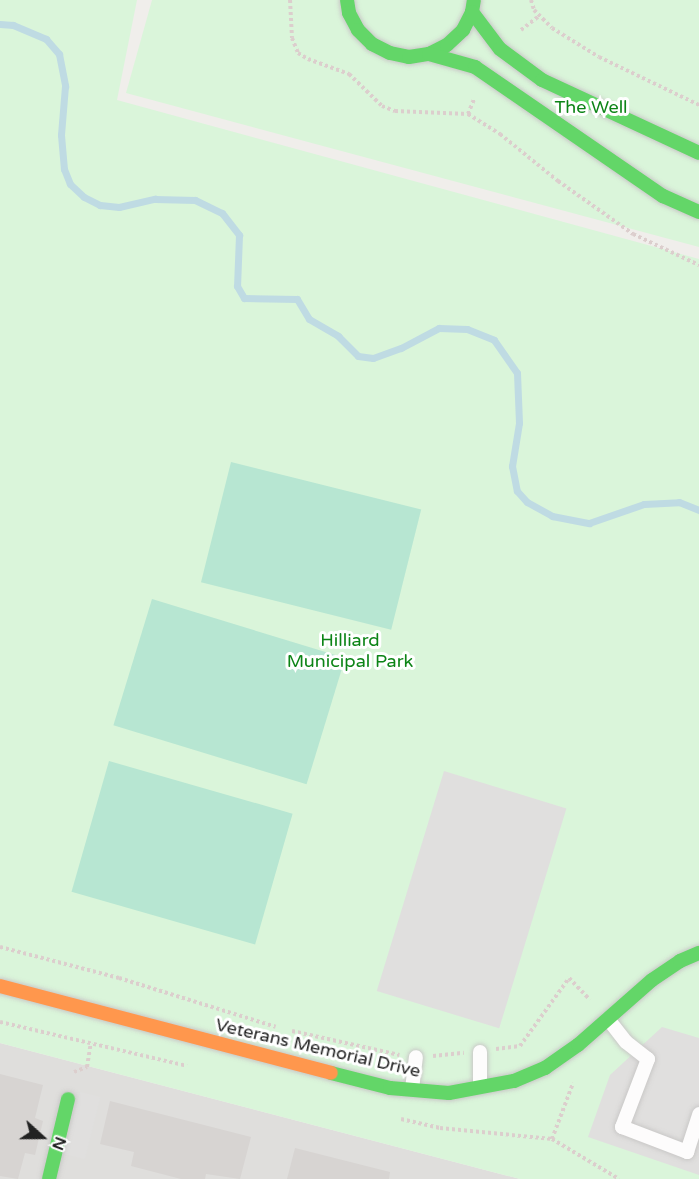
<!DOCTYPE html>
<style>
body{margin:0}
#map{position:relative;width:699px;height:1179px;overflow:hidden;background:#f0eeeb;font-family:"Varela Round",sans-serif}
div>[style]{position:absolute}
.residential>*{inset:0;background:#dfdedc}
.park>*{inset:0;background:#daf5da}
.pitch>*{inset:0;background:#b7e6d2;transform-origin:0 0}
.parking>*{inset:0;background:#e0dfde;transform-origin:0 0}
.stream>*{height:7px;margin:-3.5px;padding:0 3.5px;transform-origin:3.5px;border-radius:3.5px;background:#bfdbe3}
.building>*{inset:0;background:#d7d4d2}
.path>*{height:4px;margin-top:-2px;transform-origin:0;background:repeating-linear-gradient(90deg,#dccecd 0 3px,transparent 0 6px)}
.roads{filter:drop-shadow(0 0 2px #c9c8c7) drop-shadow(0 0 2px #c9c8c7)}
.lane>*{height:14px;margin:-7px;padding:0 7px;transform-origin:7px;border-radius:7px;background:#fdfcfc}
.fast>*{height:14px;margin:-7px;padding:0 7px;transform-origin:7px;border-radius:7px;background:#63d668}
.slow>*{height:14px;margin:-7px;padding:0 7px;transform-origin:7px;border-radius:7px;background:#ff974d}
span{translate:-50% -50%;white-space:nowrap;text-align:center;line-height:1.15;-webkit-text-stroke:6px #fff;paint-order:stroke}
.park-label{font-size:18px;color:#0c8416}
.street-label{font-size:18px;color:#222}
.north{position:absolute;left:12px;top:1107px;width:60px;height:60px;-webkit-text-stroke:4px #fff;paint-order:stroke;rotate:111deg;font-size:16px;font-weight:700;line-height:24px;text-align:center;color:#222}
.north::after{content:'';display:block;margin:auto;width:21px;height:27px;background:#222;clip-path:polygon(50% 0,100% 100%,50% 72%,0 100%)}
</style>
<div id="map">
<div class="residential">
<i style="clip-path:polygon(0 1043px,520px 1179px,0 1179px)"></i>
</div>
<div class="park">
<i style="clip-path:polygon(0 0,137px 0,117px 100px,699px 259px,699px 1179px,520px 1179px,0 1043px)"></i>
<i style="clip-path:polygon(152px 0,699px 0,699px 247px,126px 93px)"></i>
</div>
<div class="pitch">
<i style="left:231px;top:462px;width:196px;height:124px;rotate:14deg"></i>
<i style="left:152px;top:599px;width:202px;height:132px;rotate:17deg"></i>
<i style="left:109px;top:761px;width:191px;height:136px;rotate:16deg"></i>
</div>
<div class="parking">
<i style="left:444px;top:771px;width:128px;height:230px;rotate:17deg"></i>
<i style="clip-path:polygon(662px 1027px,699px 1038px,699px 1175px,588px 1137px,610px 1075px)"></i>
<i style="left:80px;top:1092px;width:21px;height:64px;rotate:14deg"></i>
</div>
<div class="stream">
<i style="left:0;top:24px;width:13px;rotate:4deg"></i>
<i style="left:13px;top:25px;width:36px;rotate:23deg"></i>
<i style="left:46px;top:39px;width:20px;rotate:49deg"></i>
<i style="left:59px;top:54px;width:33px;rotate:79deg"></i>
<i style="left:65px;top:86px;width:49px;rotate:94.7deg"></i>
<i style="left:61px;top:135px;width:34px;rotate:85deg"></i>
<i style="left:64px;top:169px;width:16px;rotate:68deg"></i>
<i style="left:70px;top:184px;width:19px;rotate:43deg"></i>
<i style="left:84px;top:197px;width:18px;rotate:27deg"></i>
<i style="left:100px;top:205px;width:19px;rotate:6deg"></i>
<i style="left:119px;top:207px;width:37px;rotate:-13deg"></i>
<i style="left:155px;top:199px;width:40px;rotate:1.4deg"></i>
<i style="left:195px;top:200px;width:30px;rotate:26deg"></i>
<i style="left:222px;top:213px;width:28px;rotate:52deg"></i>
<i style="left:239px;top:235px;width:51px;rotate:92.2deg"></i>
<i style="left:237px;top:286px;width:14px;rotate:60deg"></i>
<i style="left:244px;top:298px;width:53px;rotate:1.1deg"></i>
<i style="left:297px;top:299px;width:23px;rotate:59deg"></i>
<i style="left:309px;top:319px;width:34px;rotate:30deg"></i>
<i style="left:338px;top:336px;width:28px;rotate:45deg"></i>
<i style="left:358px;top:356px;width:15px;rotate:8deg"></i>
<i style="left:373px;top:358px;width:30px;rotate:-20deg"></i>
<i style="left:401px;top:348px;width:43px;rotate:-27.8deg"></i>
<i style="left:439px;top:328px;width:28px;rotate:2deg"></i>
<i style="left:467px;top:329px;width:29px;rotate:22deg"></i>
<i style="left:494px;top:340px;width:40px;rotate:55.1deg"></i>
<i style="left:517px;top:373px;width:50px;rotate:87.7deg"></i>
<i style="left:519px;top:423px;width:44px;rotate:99.2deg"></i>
<i style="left:512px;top:466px;width:25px;rotate:79deg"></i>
<i style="left:517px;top:491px;width:15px;rotate:48deg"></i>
<i style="left:527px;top:502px;width:29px;rotate:29deg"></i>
<i style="left:552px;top:516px;width:38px;rotate:11deg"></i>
<i style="left:589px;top:523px;width:58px;rotate:-19.1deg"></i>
<i style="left:644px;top:504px;width:35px;rotate:-3deg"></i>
<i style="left:679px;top:502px;width:22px;rotate:22deg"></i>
</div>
<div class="building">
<i style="clip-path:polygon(0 1074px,43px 1085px,35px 1118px,43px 1121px,35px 1155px,25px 1153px,18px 1179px,0 1176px)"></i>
<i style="clip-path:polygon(110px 1101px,251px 1137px,240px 1179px,206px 1174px,205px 1179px,181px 1179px,131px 1166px,134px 1152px,100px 1144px)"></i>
<i style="clip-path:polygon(295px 1148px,390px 1172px,389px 1179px,287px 1179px)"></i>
</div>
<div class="path">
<i style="left:290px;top:0;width:38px;rotate:87deg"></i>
<i style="left:292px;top:38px;width:16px;rotate:68deg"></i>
<i style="left:298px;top:53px;width:12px;rotate:31deg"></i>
<i style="left:308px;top:59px;width:44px;rotate:20.1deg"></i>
<i style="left:349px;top:74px;width:46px;rotate:44.1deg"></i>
<i style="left:382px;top:106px;width:14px;rotate:21deg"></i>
<i style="left:395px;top:111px;width:73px;rotate:2.4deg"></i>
<i style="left:468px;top:114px;width:38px;rotate:32deg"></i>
<i style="left:500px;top:134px;width:75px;rotate:39deg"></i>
<i style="left:558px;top:181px;width:92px;rotate:35.2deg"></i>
<i style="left:633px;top:234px;width:73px;rotate:25.2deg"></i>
<i style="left:531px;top:0;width:10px;rotate:73deg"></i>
<i style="left:534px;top:10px;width:25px;rotate:45deg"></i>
<i style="left:552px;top:28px;width:55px;rotate:31.7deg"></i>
<i style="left:599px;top:57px;width:111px;rotate:25.6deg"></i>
<i style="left:521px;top:30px;width:23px;rotate:-38deg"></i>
<i style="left:468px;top:114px;width:16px;rotate:-68deg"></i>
<i style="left:0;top:947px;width:123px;rotate:14.6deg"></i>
<i style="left:119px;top:978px;width:164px;rotate:17.3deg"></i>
<i style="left:0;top:1022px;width:192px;rotate:13.2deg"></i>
<i style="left:292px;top:1031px;width:110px;rotate:12.6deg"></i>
<i style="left:496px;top:1049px;width:24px;rotate:-7deg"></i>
<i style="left:520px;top:1046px;width:84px;rotate:-54.2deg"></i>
<i style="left:569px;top:978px;width:30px;rotate:46deg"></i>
<i style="left:433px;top:1056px;width:31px;rotate:-6deg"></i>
<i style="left:74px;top:1072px;width:14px;rotate:-21deg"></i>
<i style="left:87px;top:1067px;width:24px;rotate:-81deg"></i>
<i style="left:401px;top:1119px;width:40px;rotate:13deg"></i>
<i style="left:440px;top:1128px;width:113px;rotate:5.6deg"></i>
<i style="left:552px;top:1139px;width:78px;rotate:30.8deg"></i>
<i style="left:552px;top:1139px;width:60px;rotate:-69.4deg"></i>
</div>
<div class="roads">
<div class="lane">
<i style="left:608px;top:1019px;width:29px;rotate:52deg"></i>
<i style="left:626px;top:1042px;width:28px;rotate:38deg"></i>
<i style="left:648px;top:1059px;width:73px;rotate:110.9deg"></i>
<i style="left:622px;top:1127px;width:70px;rotate:21deg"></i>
<i style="left:687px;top:1152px;width:40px;rotate:-72deg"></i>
<i style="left:480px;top:1052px;width:34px;rotate:90deg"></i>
<i style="left:412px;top:1089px;width:32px;rotate:-83deg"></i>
</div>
<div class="fast">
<i style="left:347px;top:0;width:13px;rotate:81deg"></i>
<i style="left:349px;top:13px;width:19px;rotate:62deg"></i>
<i style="left:358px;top:30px;width:20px;rotate:45deg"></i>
<i style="left:372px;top:44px;width:20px;rotate:27deg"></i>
<i style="left:390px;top:53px;width:19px;rotate:12deg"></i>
<i style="left:409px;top:57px;width:20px;rotate:-9deg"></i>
<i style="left:429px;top:54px;width:20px;rotate:-27deg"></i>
<i style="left:447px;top:45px;width:22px;rotate:-43deg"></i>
<i style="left:463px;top:30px;width:20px;rotate:-63deg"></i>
<i style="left:472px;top:12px;width:12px;rotate:-81deg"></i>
<i style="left:472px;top:12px;width:46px;rotate:52.9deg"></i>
<i style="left:500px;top:49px;width:52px;rotate:36.4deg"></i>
<i style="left:542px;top:80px;width:173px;rotate:24.9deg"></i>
<i style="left:429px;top:54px;width:48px;rotate:15.8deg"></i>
<i style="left:475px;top:67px;width:228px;rotate:34.5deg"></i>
<i style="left:663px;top:196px;width:39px;rotate:24deg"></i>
<i style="left:331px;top:1073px;width:61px;rotate:14.3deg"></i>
<i style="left:390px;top:1088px;width:59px;rotate:4.8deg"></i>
<i style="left:449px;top:1093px;width:66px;rotate:-10.5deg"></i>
<i style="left:514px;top:1081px;width:34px;rotate:-23deg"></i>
<i style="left:545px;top:1068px;width:40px;rotate:-34.9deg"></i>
<i style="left:578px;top:1045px;width:98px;rotate:-41.3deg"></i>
<i style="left:652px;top:980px;width:34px;rotate:-34deg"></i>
<i style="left:680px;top:961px;width:21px;rotate:-23deg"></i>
<i style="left:49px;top:1179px;width:82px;rotate:-76.6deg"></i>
</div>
<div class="slow">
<i style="left:0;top:986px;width:342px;rotate:14.7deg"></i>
</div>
</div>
<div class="park-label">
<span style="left:591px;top:107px">The Well</span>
<span style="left:350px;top:651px">Hilliard<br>Municipal Park</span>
</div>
<div class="street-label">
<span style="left:318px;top:1048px;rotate:13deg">Veterans Memorial Drive</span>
</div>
<div class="north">N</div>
</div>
